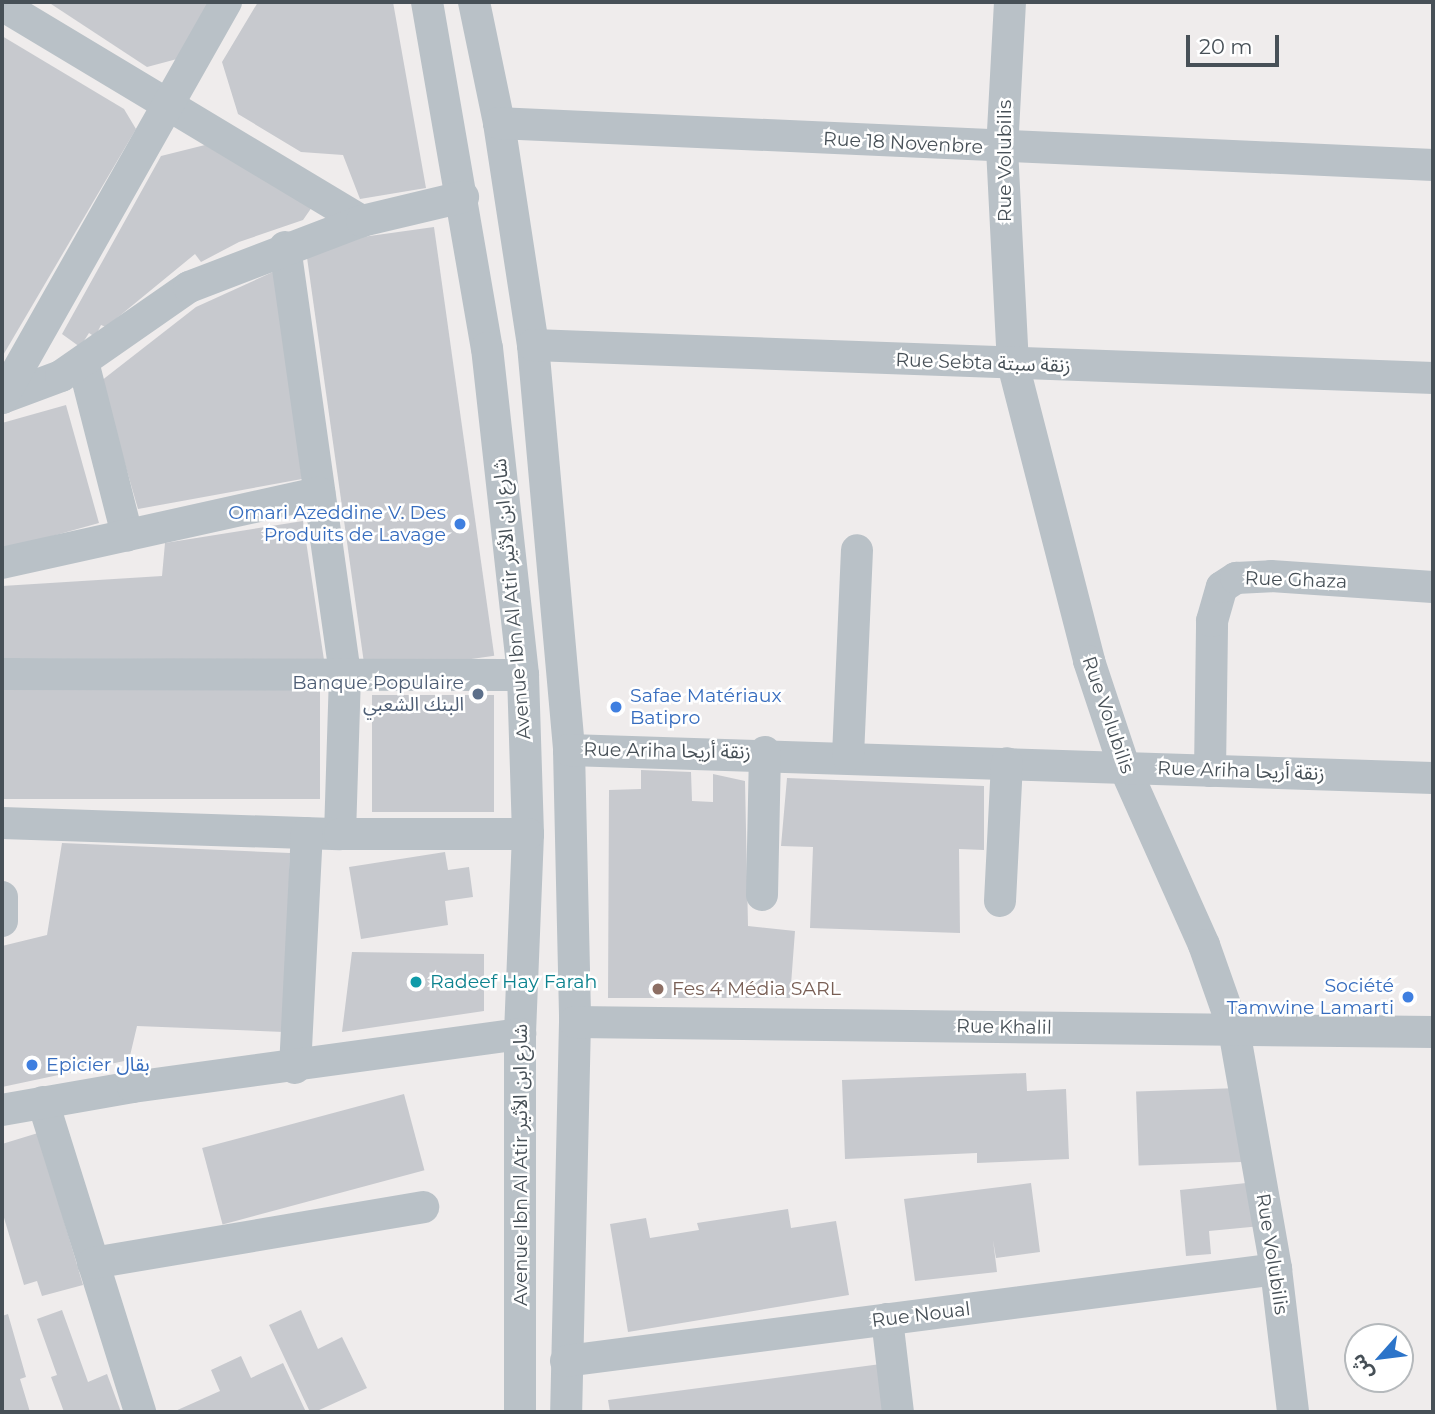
<!DOCTYPE html>
<meta charset="utf-8">
<style>
body{margin:0}
#map{position:relative;width:1435px;height:1414px;overflow:hidden;background:#efecec;font-family:Montserrat,"Noto Sans Arabic",sans-serif}
div>[style]{position:absolute}
.building>*{inset:0;background:#c7c9ce;transform-origin:0 0}
.minor>*{height:32px;margin:-16px;padding:0 16px;transform-origin:16px;border-radius:16px;background:#b9c1c7}
.dots>*{width:19px;height:19px;translate:-50% -50%;box-sizing:border-box;border:4px solid #fff;border-radius:50%}
span{translate:-50% -50%;white-space:nowrap;text-align:center;line-height:1.15;-webkit-text-stroke:5px #fff;paint-order:stroke}
.street-label{font-size:19px;color:#475057}
.shop-label{font-size:19px;color:#366cbe}
.right{translate:-100% -50%;text-align:right}
.left{translate:0 -50%;text-align:left}
.service-label{font-size:19px;color:#4e5e75}
.culture-label{font-size:19px;color:#0d838f}
.education-label{font-size:19px;color:#785e54}
.frame{position:absolute;inset:0;border:4px solid #475057;pointer-events:none}
.north{position:absolute;left:1344px;top:1323px;width:70px;height:70px;box-sizing:border-box;background:#fff;border:2px solid #b5b9bc;border-radius:50%;rotate:242deg;font-size:19px;font-weight:700;line-height:28px;text-align:center;color:#475057}
.north::after{content:'';display:block;margin:auto;width:24px;height:32px;background:#2c74c9;clip-path:polygon(50% 0,100% 100%,50% 72%,0 100%)}
.scale{position:absolute;left:1186px;top:35px;width:93px;height:32px;box-sizing:border-box;border:4px solid #475057;border-top:0;padding-left:9px;font-size:21px;line-height:24px;white-space:nowrap;color:#475057;-webkit-text-stroke:5px #fff;paint-order:stroke}
</style>
<div id="map">
<div class="building">
<i style="clip-path:polygon(48px 2px,210px 2px,177px 59px,147px 67px)"></i>
<i style="clip-path:polygon(258px 2px,393px 2px,426px 188px,360px 199px,343px 155px,301px 152px,238px 114px,222px 62px)"></i>
<i style="clip-path:polygon(2px 36px,124px 109px,136px 129px,2px 357px)"></i>
<i style="clip-path:polygon(205px 145px,312px 207px,303px 220px,239px 242px,201px 262px,195px 254px,106px 327px,101px 325px,95px 337px,89px 333px,80px 347px,62px 334px,161px 156px)"></i>
<i style="left:434px;top:227px;width:433px;height:130px;rotate:82deg"></i>
<i style="clip-path:polygon(275px 271px,302px 479px,138px 509px,101px 381px,196px 307px)"></i>
<i style="clip-path:polygon(66px 405px,99px 523px,2px 550px,2px 423px)"></i>
<i style="clip-path:polygon(303px 521px,324px 660px,2px 658px,2px 586px,162px 576px,165px 543px)"></i>
<i style="left:2px;top:687px;width:318px;height:112px"></i>
<i style="left:494px;top:695px;width:117px;height:122px;rotate:90deg"></i>
<i style="clip-path:polygon(641px 770px,691px 772px,692px 801px,713px 802px,713px 774px,745px 781px,748px 926px,795px 931px,790px 998px,608px 998px,609px 790px,641px 789px)"></i>
<i style="clip-path:polygon(787px 778px,984px 786px,984px 850px,959px 849px,960px 933px,810px 928px,813px 847px,781px 846px)"></i>
<i style="clip-path:polygon(62px 843px,290px 853px,284px 1032px,137px 1026px,129px 1060px,2px 1087px,2px 946px,47px 935px)"></i>
<i style="clip-path:polygon(445px 852px,448px 870px,469px 867px,473px 897px,445px 901px,448px 925px,361px 939px,349px 867px)"></i>
<i style="clip-path:polygon(352px 952px,484px 954px,484px 1011px,342px 1032px)"></i>
<i style="clip-path:polygon(1026px 1073px,1027px 1091px,1066px 1089px,1069px 1159px,977px 1163px,977px 1153px,845px 1159px,842px 1080px)"></i>
<i style="left:1239px;top:1088px;width:74px;height:103px;rotate:88deg"></i>
<i style="left:404px;top:1094px;width:79px;height:209px;rotate:75deg"></i>
<i style="clip-path:polygon(38px 1133px,83px 1285px,42px 1296px,37px 1281px,24px 1285px,2px 1211px,2px 1144px)"></i>
<i style="clip-path:polygon(1256px 1182px,1261px 1226px,1209px 1231px,1211px 1254px,1186px 1256px,1180px 1190px)"></i>
<i style="clip-path:polygon(1031px 1183px,1040px 1252px,996px 1258px,993px 1240px,997px 1272px,915px 1281px,904px 1199px)"></i>
<i style="clip-path:polygon(788px 1209px,791px 1228px,836px 1221px,849px 1295px,628px 1332px,610px 1224px,646px 1218px,650px 1238px,699px 1230px,697px 1223px)"></i>
<i style="clip-path:polygon(62px 1310px,88px 1382px,107px 1374px,121px 1412px,64px 1412px,51px 1377px,57px 1375px,37px 1319px)"></i>
<i style="clip-path:polygon(301px 1310px,318px 1349px,342px 1337px,367px 1388px,315px 1412px,310px 1412px,269px 1325px)"></i>
<i style="clip-path:polygon(8px 1314px,26px 1377px,20px 1379px,30px 1412px,2px 1412px,2px 1316px)"></i>
<i style="clip-path:polygon(241px 1356px,251px 1378px,283px 1363px,306px 1412px,173px 1412px,220px 1391px,211px 1370px)"></i>
<i style="clip-path:polygon(881px 1364px,888px 1412px,610px 1412px,608px 1400px)"></i>
</div>
<div class="minor">
<i style="left:427px;top:2px;width:351px;rotate:80.2deg"></i>
<i style="left:487px;top:348px;width:329px;rotate:83.7deg"></i>
<i style="left:523px;top:675px;width:159px;rotate:88.2deg"></i>
<i style="left:528px;top:834px;width:200px;rotate:92.3deg"></i>
<i style="left:520px;top:1034px;width:378px;rotate:90deg"></i>
<i style="left:474px;top:2px;width:124px;rotate:78.3deg"></i>
<i style="left:499px;top:123px;width:225px;rotate:81.3deg"></i>
<i style="left:533px;top:345px;width:407px;rotate:84.9deg"></i>
<i style="left:569px;top:750px;width:272px;rotate:88.7deg"></i>
<i style="left:575px;top:1022px;width:390px;rotate:91.3deg"></i>
<i style="left:1010px;top:2px;width:146px;rotate:93.1deg"></i>
<i style="left:1002px;top:148px;width:216px;rotate:87.1deg"></i>
<i style="left:1013px;top:364px;width:307px;rotate:75.6deg"></i>
<i style="left:1089px;top:661px;width:111px;rotate:71.6deg"></i>
<i style="left:1124px;top:766px;width:196px;rotate:65.9deg"></i>
<i style="left:1204px;top:945px;width:90px;rotate:70.6deg"></i>
<i style="left:1234px;top:1030px;width:243px;rotate:80deg"></i>
<i style="left:1276px;top:1269px;width:144px;rotate:83.2deg"></i>
<i style="left:2px;top:5px;width:420px;rotate:31deg"></i>
<i style="left:499px;top:123px;width:935px;rotate:2.57deg"></i>
<i style="left:285px;top:247px;width:432px;rotate:82deg"></i>
<i style="left:345px;top:675px;width:159px;rotate:91.8deg"></i>
<i style="left:533px;top:345px;width:901px;rotate:2.1deg"></i>
<i style="left:83px;top:362px;width:179px;rotate:75.7deg"></i>
<i style="left:2px;top:398px;width:63px;rotate:-20.4deg"></i>
<i style="left:61px;top:376px;width:156px;rotate:-34.8deg"></i>
<i style="left:189px;top:287px;width:185px;rotate:-20.9deg"></i>
<i style="left:362px;top:221px;width:104px;rotate:-13.4deg"></i>
<i style="left:2px;top:398px;width:455px;rotate:-60.5deg"></i>
<i style="left:2px;top:563px;width:325px;rotate:-12.5deg"></i>
<i style="left:2px;top:674px;width:521px;rotate:0.11deg"></i>
<i style="left:569px;top:750px;width:864px;rotate:1.86deg"></i>
<i style="left:848px;top:756px;width:206px;rotate:-87.5deg"></i>
<i style="left:1210px;top:771px;width:150px;rotate:-89.2deg"></i>
<i style="left:1212px;top:621px;width:35px;rotate:-74deg"></i>
<i style="left:1222px;top:587px;width:17px;rotate:-33deg"></i>
<i style="left:1236px;top:578px;width:35px;rotate:-3deg"></i>
<i style="left:1271px;top:576px;width:162px;rotate:3.9deg"></i>
<i style="left:2px;top:823px;width:338px;rotate:1.9deg"></i>
<i style="left:340px;top:834px;width:188px"></i>
<i style="left:762px;top:895px;width:143px;rotate:-88.8deg"></i>
<i style="left:2px;top:897px;width:24px;rotate:90deg"></i>
<i style="left:1000px;top:901px;width:138px;rotate:-87.1deg"></i>
<i style="left:575px;top:1022px;width:858px;rotate:0.67deg"></i>
<i style="left:295px;top:1068px;width:235px;rotate:-87.1deg"></i>
<i style="left:43px;top:1102px;width:325px;rotate:72.6deg"></i>
<i style="left:2px;top:1110px;width:133px;rotate:-10deg"></i>
<i style="left:133px;top:1087px;width:391px;rotate:-7.8deg"></i>
<i style="left:93px;top:1263px;width:335px;rotate:-9.6deg"></i>
<i style="left:887px;top:1319px;width:94px;rotate:83.3deg"></i>
<i style="left:566px;top:1361px;width:716px;rotate:-7.38deg"></i>
</div>
<div class="dots">
<i style="left:460px;top:524px;background:#3f7fe0"></i>
<i style="left:478px;top:694px;background:#5c6f8a"></i>
<i style="left:616px;top:707px;background:#3f7fe0"></i>
<i style="left:416px;top:982px;background:#0f9aa8"></i>
<i style="left:658px;top:989px;background:#8d6e63"></i>
<i style="left:1408px;top:997px;background:#3f7fe0"></i>
<i style="left:32px;top:1065px;background:#3f7fe0"></i>
</div>
<div class="street-label">
<span style="left:903px;top:143px;rotate:3deg">Rue 18 Novenbre</span>
<span style="left:1005px;top:161px;rotate:-90deg">Rue Volubilis</span>
<span style="left:983px;top:363px;rotate:2deg">Rue Sebta زنقة سبتة</span>
<span style="left:1296px;top:580px;rotate:2deg">Rue Ghaza</span>
<span style="left:512px;top:599px;rotate:-95deg">Avenue Ibn Al Atir شارع ابن الأثير</span>
<span style="left:1108px;top:715px;rotate:71deg">Rue Volubilis</span>
<span style="left:667px;top:751px;rotate:1deg">Rue Ariha زنقة أريحا</span>
<span style="left:1241px;top:771px;rotate:2deg">Rue Ariha زنقة أريحا</span>
<span style="left:1004px;top:1027px;rotate:1deg">Rue Khalil</span>
<span style="left:521px;top:1165px;rotate:-90deg">Avenue Ibn Al Atir شارع ابن الأثير</span>
<span style="left:1272px;top:1254px;rotate:81deg">Rue Volubilis</span>
<span style="left:921px;top:1315px;rotate:-7deg">Rue Noual</span>
</div>
<div class="shop-label">
<span class="right" style="left:446px;top:524px">Omari Azeddine V. Des<br>Produits de Lavage</span>
<span class="left" style="left:630px;top:707px">Safae Matériaux<br>Batipro</span>
<span class="right" style="left:1394px;top:997px">Société<br>Tamwine Lamarti</span>
<span class="left" style="left:46px;top:1065px">Epicier بقال</span>
</div>
<div class="service-label">
<span class="right" style="left:464px;top:694px">Banque Populaire<br>البنك الشعبي</span>
</div>
<div class="culture-label">
<span class="left" style="left:430px;top:982px">Radeef Hay Farah</span>
</div>
<div class="education-label">
<span class="left" style="left:672px;top:989px">Fes 4 Média SARL</span>
</div>
<div class="frame"></div>
<div class="north">ش</div>
<div class="scale">20 m</div>
</div>
